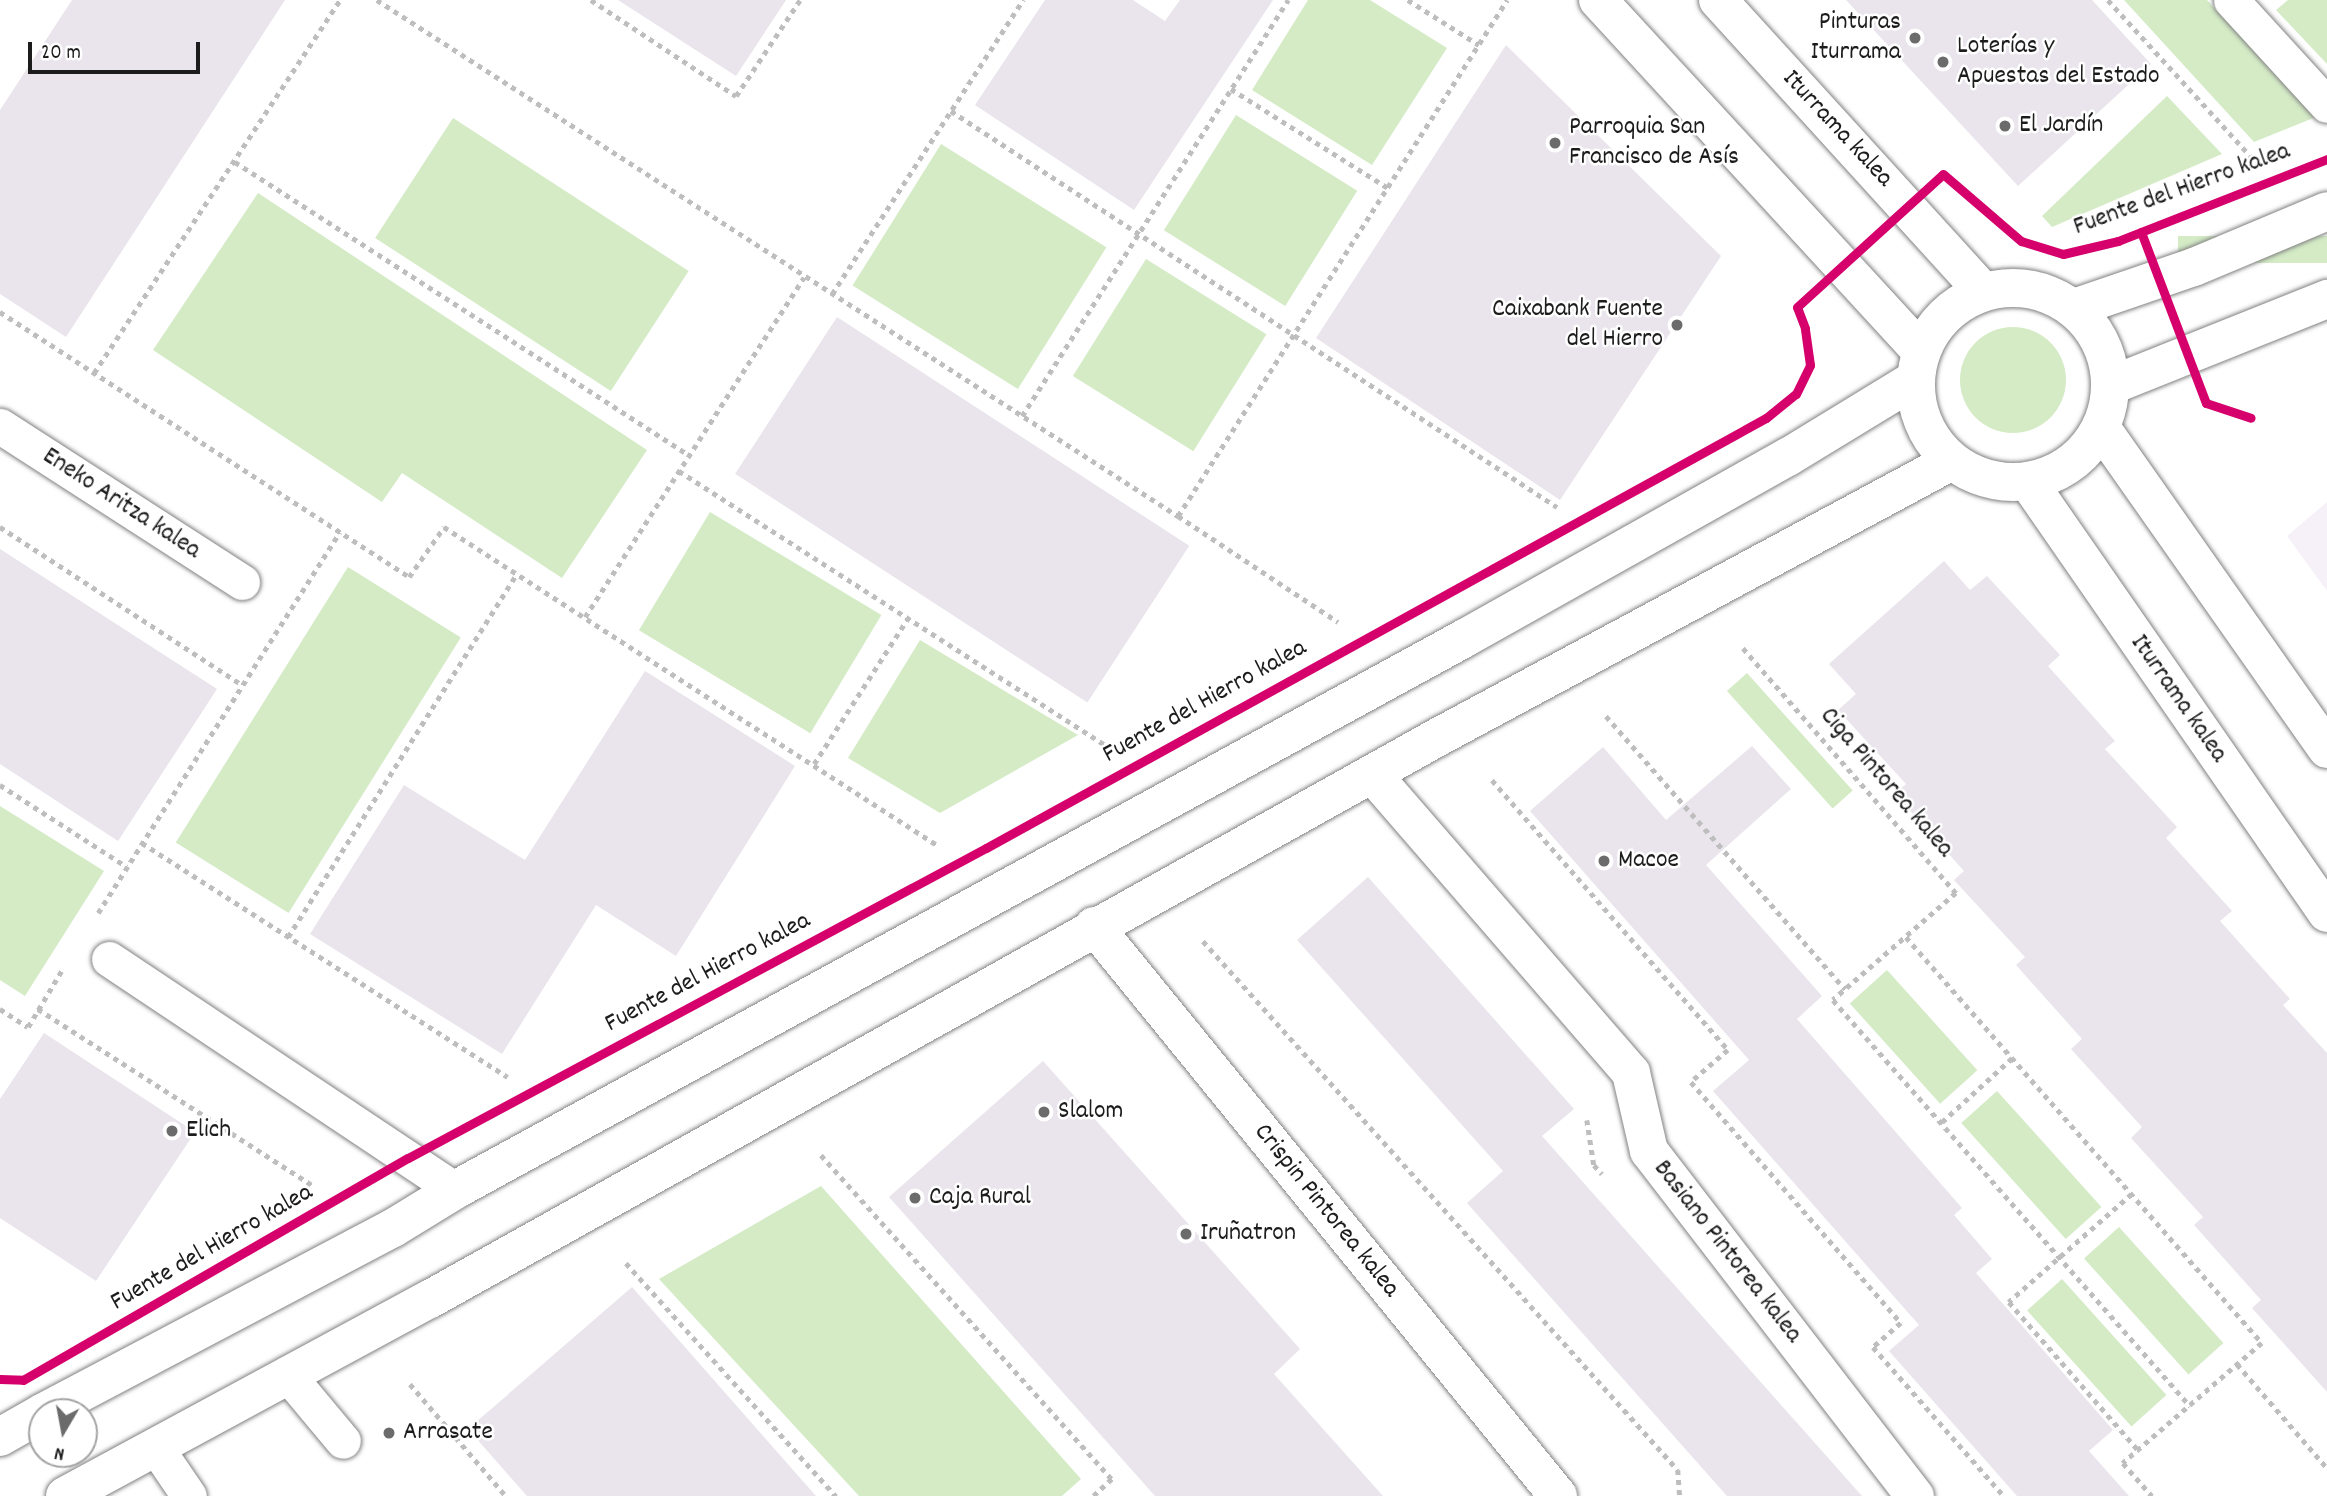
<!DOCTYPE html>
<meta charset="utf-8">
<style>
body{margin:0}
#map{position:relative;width:2327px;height:1496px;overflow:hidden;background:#fff;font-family:Dekko,sans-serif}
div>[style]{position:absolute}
.built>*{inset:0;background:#f6f1f8}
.green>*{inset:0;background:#d4ebc6;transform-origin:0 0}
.round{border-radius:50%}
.building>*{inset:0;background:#eae4ec;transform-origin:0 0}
.path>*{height:4.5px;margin-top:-2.25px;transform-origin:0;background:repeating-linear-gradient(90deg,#bebebe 0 5px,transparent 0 10px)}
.roads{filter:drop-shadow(0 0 2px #828282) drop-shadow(0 0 2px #828282)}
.service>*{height:35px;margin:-17.5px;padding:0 17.5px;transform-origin:17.5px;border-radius:17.5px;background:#fff}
.minor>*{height:38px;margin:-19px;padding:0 19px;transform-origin:19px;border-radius:19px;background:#fff}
.tertiary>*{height:38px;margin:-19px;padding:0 19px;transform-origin:19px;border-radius:19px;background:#fff}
.secondary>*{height:38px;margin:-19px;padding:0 19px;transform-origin:19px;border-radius:19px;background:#fff}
.secondary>.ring{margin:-19px;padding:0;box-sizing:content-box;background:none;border:38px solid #fff;border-radius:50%}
.cycleway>*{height:9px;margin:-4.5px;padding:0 4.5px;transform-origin:4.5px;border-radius:4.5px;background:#d6006c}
.dots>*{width:19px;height:19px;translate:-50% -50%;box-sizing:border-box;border:4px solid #fff;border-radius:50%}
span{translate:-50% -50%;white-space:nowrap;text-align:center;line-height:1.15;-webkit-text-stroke:5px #fff;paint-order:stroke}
.poi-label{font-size:26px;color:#1c1c1c}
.right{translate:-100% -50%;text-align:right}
.left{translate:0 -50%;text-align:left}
.street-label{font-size:26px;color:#1c1c1c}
.north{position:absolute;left:28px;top:1398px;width:70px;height:70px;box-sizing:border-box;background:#fff;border:2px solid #a4a4a4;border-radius:50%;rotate:190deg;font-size:19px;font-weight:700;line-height:28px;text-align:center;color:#1c1c1c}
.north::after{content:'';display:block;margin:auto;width:24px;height:32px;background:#6b6b6b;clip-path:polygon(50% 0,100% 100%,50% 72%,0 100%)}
.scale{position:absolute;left:28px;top:42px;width:172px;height:32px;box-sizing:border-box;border:4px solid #1c1c1c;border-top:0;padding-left:9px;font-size:21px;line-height:24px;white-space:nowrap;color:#1c1c1c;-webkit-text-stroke:5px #fff;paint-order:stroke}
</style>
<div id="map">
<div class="built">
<i style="clip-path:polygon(2327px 502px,2327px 591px,2287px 536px)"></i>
</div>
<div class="green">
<i style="clip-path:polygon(1308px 0,1370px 0,1447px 48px,1372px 165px,1252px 90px)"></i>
<i style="clip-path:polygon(2124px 0,2207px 0,2316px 117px,2254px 142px)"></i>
<i style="clip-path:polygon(2288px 0,2327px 0,2327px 64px,2276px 10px)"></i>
<i style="clip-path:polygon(2167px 96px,2222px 154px,2052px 227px,2042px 216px)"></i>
<i style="left:1236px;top:115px;width:143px;height:136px;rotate:32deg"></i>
<i style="left:453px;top:118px;width:281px;height:143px;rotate:33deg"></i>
<i style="left:941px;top:144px;width:195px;height:167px;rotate:32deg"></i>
<i style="clip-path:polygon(258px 193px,647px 450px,562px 578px,402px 473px,382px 502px,153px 350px)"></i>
<i style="left:2327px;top:236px;width:27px;height:149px;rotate:90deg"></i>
<i style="left:1146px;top:259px;width:142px;height:138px;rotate:32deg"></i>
<i class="round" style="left:1960px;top:327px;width:106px;height:106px"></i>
<i style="left:710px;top:512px;width:200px;height:138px;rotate:31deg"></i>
<i style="left:348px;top:567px;width:133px;height:325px;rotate:32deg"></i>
<i style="clip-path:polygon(920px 640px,1078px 735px,940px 813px,848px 758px)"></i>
<i style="left:1747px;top:673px;width:158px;height:27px;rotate:48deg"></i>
<i style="clip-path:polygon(0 806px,104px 871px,25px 996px,0 980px)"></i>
<i style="left:1887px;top:970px;width:135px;height:50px;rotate:48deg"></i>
<i style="left:1997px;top:1091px;width:156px;height:48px;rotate:48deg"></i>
<i style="clip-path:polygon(821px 1186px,1081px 1479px,1062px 1496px,859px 1496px,659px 1279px)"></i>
<i style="left:2119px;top:1227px;width:156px;height:47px;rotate:48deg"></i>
<i style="left:2062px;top:1279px;width:156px;height:47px;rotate:48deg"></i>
</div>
<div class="building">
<i style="clip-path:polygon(72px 0,285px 0,66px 337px,0 294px,0 110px)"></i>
<i style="clip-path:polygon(618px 0,786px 0,736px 76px)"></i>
<i style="clip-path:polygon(1045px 0,1133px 0,1165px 21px,1180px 0,1273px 0,1134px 210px,975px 105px)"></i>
<i style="clip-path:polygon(1846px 0,2092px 0,2151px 64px,2018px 186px)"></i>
<i style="clip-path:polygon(1506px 45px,1721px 256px,1560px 500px,1316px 338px)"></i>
<i style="left:837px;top:317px;width:420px;height:187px;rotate:33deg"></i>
<i style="clip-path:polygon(0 549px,217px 689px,118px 841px,0 764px)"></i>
<i style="clip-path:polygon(1944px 561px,1970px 590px,1987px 576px,2060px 655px,2048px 666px,2115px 741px,2105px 749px,2177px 827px,2166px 838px,2232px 911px,2220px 921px,2290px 999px,2283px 1005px,2327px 1053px,2327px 1392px,2252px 1308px,2261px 1300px,2194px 1225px,2203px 1217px,2131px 1138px,2142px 1127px,2071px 1049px,2082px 1039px,2016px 965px,2025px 957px,1954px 880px,1964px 871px,1895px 794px,1906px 784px,1838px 710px,1856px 694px,1829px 664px)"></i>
<i style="clip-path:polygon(645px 671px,795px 766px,676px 956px,596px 905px,502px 1054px,310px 934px,404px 785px,525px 860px)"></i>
<i style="clip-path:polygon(1752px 746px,1791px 789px,1706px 865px,1822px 996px,1797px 1019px,1962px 1208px,1954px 1215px,1992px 1259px,1976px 1273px,2113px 1430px,2089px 1451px,2129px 1496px,2017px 1496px,1889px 1351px,1919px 1325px,1713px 1091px,1749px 1060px,1530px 811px,1603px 747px,1666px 820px)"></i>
<i style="clip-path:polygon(1368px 877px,1574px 1109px,1542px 1136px,1862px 1496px,1727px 1496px,1467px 1203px,1503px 1171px,1297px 940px)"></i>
<i style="clip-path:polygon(44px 1033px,195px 1132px,96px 1281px,0 1218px,0 1099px)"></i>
<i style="clip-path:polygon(1043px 1061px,1300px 1349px,1274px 1374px,1383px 1496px,1155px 1496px,889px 1197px)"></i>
<i style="clip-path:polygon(632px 1287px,816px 1496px,527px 1496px,468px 1429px)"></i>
</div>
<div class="path">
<i style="left:377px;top:0;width:953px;rotate:32.79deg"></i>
<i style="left:1178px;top:516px;width:612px;rotate:-57.48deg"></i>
<i style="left:591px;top:0;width:174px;rotate:33.5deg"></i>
<i style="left:736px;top:96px;width:115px;rotate:-56.3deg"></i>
<i style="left:1408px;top:0;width:84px;rotate:32.4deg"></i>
<i style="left:2108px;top:0;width:221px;rotate:47.6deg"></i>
<i style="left:1231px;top:89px;width:186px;rotate:32.2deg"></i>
<i style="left:951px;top:111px;width:724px;rotate:33.16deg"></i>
<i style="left:235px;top:162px;width:540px;rotate:32.84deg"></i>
<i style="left:832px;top:294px;width:351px;rotate:-57deg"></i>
<i style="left:0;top:312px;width:487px;rotate:32.9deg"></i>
<i style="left:409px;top:577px;width:61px;rotate:-55deg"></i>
<i style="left:444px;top:527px;width:587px;rotate:32.82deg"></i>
<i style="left:94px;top:373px;width:447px;rotate:-56.6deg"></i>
<i style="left:1022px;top:416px;width:494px;rotate:-57.4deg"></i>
<i style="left:679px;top:471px;width:512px;rotate:32.73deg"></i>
<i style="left:1178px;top:516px;width:192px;rotate:33.5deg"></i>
<i style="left:0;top:527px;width:288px;rotate:33.1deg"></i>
<i style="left:585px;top:617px;width:404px;rotate:-57.2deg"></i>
<i style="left:1743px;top:648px;width:325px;rotate:49deg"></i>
<i style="left:1956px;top:893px;width:163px;rotate:139deg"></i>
<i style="left:1833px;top:1000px;width:541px;rotate:48.67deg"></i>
<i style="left:1606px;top:716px;width:363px;rotate:48.8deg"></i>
<i style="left:814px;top:764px;width:174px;rotate:-57.2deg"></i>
<i style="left:1492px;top:780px;width:359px;rotate:48.8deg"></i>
<i style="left:1728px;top:1050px;width:49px;rotate:139.1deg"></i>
<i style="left:1691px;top:1082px;width:320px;rotate:48.9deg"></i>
<i style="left:1901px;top:1323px;width:37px;rotate:139deg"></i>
<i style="left:1873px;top:1347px;width:198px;rotate:48.7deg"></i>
<i style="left:0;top:785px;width:151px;rotate:32.8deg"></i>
<i style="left:142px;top:843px;width:434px;rotate:32.6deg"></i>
<i style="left:98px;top:913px;width:451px;rotate:-57.6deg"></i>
<i style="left:288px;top:937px;width:430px;rotate:-57.8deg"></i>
<i style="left:1906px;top:937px;width:540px;rotate:48.75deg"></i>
<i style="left:2262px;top:1343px;width:184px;rotate:139.2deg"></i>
<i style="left:2123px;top:1463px;width:44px;rotate:48.7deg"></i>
<i style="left:1203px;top:941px;width:711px;rotate:48.08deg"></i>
<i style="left:1678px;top:1470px;width:26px;rotate:86deg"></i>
<i style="left:0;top:1009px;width:33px;rotate:33deg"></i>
<i style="left:28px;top:1027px;width:66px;rotate:-59.2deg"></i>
<i style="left:38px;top:1009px;width:326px;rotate:32.7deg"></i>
<i style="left:1587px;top:1120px;width:46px;rotate:81.2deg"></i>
<i style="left:1594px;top:1165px;width:12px;rotate:48deg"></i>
<i style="left:1942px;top:1122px;width:95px;rotate:-42.4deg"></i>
<i style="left:821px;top:1155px;width:435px;rotate:48.1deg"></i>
<i style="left:1112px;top:1479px;width:25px;rotate:137deg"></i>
<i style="left:2132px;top:1194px;width:164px;rotate:138.7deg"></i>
<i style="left:2009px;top:1302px;width:196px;rotate:48.9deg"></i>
<i style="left:626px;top:1263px;width:314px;rotate:48deg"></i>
<i style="left:2237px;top:1364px;width:138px;rotate:49.1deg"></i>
<i style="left:410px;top:1384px;width:148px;rotate:49.4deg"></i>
</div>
<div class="roads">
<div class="service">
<i style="left:2231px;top:0;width:142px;rotate:47.6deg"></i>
<i style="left:0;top:426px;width:288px;rotate:32.8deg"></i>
<i style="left:109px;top:959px;width:416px;rotate:33.7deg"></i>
<i style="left:287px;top:1374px;width:87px;rotate:50.1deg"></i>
<i style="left:155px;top:1446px;width:60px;rotate:55.8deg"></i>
</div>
<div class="minor">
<i style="left:1373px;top:775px;width:394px;rotate:49.1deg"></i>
<i style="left:1631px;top:1073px;width:80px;rotate:77deg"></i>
<i style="left:1649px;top:1151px;width:436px;rotate:52.4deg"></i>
<i style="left:1094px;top:926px;width:735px;rotate:50.85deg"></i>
</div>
<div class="tertiary">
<i style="left:1598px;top:0;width:476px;rotate:47.4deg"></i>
<i style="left:1718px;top:0;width:394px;rotate:47.7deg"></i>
<i style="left:2102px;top:429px;width:391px;rotate:54.9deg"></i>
<i style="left:2029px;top:483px;width:523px;rotate:55.28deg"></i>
</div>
<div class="secondary">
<i class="ring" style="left:1916px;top:288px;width:156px;height:156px"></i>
<i style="left:2074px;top:308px;width:127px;rotate:-18.9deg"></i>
<i style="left:2194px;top:267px;width:144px;rotate:-22.8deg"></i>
<i style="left:2112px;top:385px;width:232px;rotate:-21.8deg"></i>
<i style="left:44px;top:1412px;width:395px;rotate:-27.8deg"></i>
<i style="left:393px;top:1228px;width:73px;rotate:-31.5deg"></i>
<i style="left:455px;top:1190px;width:1151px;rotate:-28.66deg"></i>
<i style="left:1465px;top:638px;width:370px;rotate:-29.3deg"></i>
<i style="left:1788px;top:457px;width:148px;rotate:-31.4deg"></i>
<i style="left:0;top:1437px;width:48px;rotate:-29.7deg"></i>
<i style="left:65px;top:1496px;width:415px;rotate:-28.4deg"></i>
<i style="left:430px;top:1299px;width:1156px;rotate:-29.14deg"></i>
<i style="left:1440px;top:736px;width:579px;rotate:-28.25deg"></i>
</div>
</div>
<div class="cycleway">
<i style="left:2141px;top:232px;width:183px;rotate:69.2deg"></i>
<i style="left:2206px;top:403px;width:47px;rotate:18.4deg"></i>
<i style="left:0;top:1379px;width:23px;rotate:2deg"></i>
<i style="left:23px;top:1380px;width:444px;rotate:-30deg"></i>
<i style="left:408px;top:1158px;width:656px;rotate:-28.21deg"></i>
<i style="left:986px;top:848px;width:891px;rotate:-28.87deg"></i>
<i style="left:1766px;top:418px;width:38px;rotate:-39deg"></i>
<i style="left:1796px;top:394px;width:32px;rotate:-64deg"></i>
<i style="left:1810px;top:365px;width:37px;rotate:-98deg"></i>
<i style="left:1805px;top:328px;width:22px;rotate:-111deg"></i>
<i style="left:1797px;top:307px;width:197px;rotate:-42.3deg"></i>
<i style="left:1943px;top:174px;width:103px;rotate:40.7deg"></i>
<i style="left:2021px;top:241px;width:44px;rotate:17.2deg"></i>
<i style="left:2063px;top:254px;width:57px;rotate:-13.3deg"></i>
<i style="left:2118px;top:241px;width:225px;rotate:-21.4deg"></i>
</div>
<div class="dots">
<i style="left:1915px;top:38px;background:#6b6b6b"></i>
<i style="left:1943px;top:62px;background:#6b6b6b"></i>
<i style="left:2005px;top:126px;background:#6b6b6b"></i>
<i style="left:1555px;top:143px;background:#6b6b6b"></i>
<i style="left:1677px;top:325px;background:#6b6b6b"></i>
<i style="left:1604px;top:861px;background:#6b6b6b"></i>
<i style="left:1044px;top:1112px;background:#6b6b6b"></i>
<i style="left:172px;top:1131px;background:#6b6b6b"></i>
<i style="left:915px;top:1198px;background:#6b6b6b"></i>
<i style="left:1186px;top:1234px;background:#6b6b6b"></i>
<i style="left:389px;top:1433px;background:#6b6b6b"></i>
</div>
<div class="poi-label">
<span class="right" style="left:1901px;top:38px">Pinturas<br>Iturrama</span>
<span class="left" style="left:1957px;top:62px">Loterías y<br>Apuestas del Estado</span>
<span class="left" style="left:2019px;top:126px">El Jardín</span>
<span class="left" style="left:1569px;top:143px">Parroquia San<br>Francisco de Asís</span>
<span class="right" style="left:1663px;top:325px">Caixabank Fuente<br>del Hierro</span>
<span class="left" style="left:1618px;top:861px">Macoe</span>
<span class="left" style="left:1058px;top:1112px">Slalom</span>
<span class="left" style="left:186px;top:1131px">Elich</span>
<span class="left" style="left:929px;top:1198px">Caja Rural</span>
<span class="left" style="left:1200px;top:1234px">Iruñatron</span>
<span class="left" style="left:403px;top:1433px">Arrasate</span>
</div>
<div class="street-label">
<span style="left:1837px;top:129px;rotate:47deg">Iturrama kalea</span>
<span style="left:2182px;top:190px;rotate:-20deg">Fuente del Hierro kalea</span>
<span style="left:121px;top:504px;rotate:33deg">Eneko Aritza kalea</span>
<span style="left:2178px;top:699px;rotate:55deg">Iturrama kalea</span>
<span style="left:1205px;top:702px;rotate:-29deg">Fuente del Hierro kalea</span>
<span style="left:1886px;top:783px;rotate:49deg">Ciga Pintorea kalea</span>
<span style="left:708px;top:973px;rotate:-28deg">Fuente del Hierro kalea</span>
<span style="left:1326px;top:1211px;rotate:51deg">Crispin Pintorea kalea</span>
<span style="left:212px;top:1248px;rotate:-30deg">Fuente del Hierro kalea</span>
<span style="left:1727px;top:1252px;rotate:52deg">Basiano Pintorea kalea</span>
</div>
<div class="north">N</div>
<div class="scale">20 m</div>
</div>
